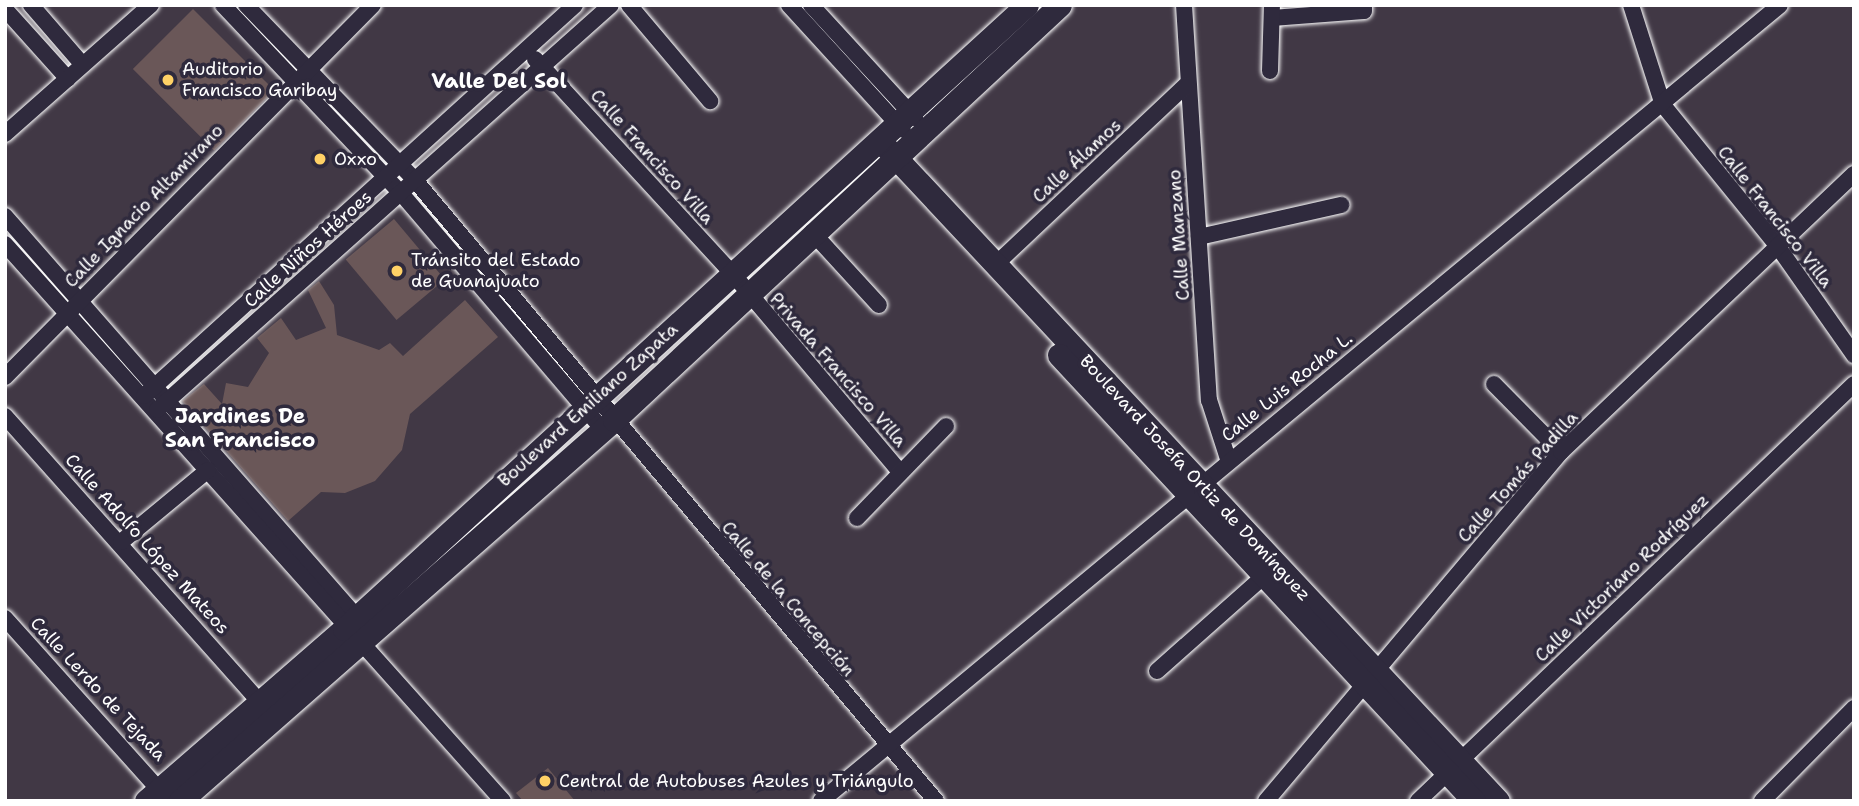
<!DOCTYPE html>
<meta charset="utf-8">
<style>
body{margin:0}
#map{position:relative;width:1859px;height:806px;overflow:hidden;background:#413845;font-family:"Shantell Sans",sans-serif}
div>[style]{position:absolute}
.building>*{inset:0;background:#6a5758;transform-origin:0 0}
.roads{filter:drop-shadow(0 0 2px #fff) drop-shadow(0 0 2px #fff)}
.street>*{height:16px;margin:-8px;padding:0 8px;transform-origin:8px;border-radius:8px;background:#2f2a3d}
.secondary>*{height:23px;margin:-11.5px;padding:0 11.5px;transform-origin:11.5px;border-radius:11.5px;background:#2f2a3d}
.dots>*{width:19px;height:19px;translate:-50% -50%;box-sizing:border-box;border:4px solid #2f2a3d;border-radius:50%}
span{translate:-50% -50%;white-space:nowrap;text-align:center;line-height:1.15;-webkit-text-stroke:7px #2f2a3d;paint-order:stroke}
.poi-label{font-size:18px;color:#fff}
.left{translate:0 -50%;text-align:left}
.street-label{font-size:18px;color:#fff}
.quarter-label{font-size:21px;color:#fff;font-weight:700}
.frame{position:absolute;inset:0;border:7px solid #fff;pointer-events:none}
</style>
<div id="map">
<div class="building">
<i style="left:193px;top:9px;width:115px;height:85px;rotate:45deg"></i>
<i style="left:394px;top:219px;width:79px;height:63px;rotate:50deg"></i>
<i style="clip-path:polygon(319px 281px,334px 305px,337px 335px,379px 350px,390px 343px,403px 356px,465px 300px,498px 337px,410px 414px,402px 450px,375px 481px,345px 493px,321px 492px,288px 521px,182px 401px,204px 384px,222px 404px,226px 383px,248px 387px,269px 353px,257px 338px,281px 318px,296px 340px,326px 328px,308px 290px)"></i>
<i style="clip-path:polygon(548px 768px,575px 801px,523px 801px,516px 793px)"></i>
</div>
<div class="roads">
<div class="street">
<i style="left:31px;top:5px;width:79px;rotate:49.1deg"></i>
<i style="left:223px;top:5px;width:257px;rotate:46.6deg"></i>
<i style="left:400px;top:192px;width:313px;rotate:49.5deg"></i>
<i style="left:246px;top:5px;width:242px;rotate:46deg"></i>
<i style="left:414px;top:179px;width:812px;rotate:50deg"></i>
<i style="left:629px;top:5px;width:126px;rotate:49.8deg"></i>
<i style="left:789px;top:5px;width:169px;rotate:47.6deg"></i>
<i style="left:811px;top:5px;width:154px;rotate:47.4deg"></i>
<i style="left:1184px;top:5px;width:396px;rotate:86.4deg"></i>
<i style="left:1209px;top:400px;width:62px;rotate:72.1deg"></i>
<i style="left:1631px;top:5px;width:105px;rotate:72.3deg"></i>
<i style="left:1663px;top:105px;width:179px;rotate:50.9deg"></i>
<i style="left:1776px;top:244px;width:136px;rotate:54.9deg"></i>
<i style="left:5px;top:9px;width:94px;rotate:48deg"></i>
<i style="left:1272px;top:18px;width:92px;rotate:-4.4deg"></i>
<i style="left:1364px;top:11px;width:6px;rotate:-90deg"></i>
<i style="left:535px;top:59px;width:291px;rotate:47.4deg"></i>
<i style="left:732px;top:273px;width:260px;rotate:49.8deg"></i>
<i style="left:1270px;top:71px;width:66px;rotate:-88.3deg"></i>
<i style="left:5px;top:134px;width:195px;rotate:-41.5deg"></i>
<i style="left:5px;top:216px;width:541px;rotate:48.74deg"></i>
<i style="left:812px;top:232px;width:99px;rotate:47.5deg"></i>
<i style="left:1199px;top:237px;width:146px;rotate:-12.7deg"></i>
<i style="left:5px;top:244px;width:747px;rotate:48.2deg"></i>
<i style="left:995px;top:265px;width:262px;rotate:-43.3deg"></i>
<i style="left:5px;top:377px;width:523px;rotate:-45.31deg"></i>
<i style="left:1494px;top:384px;width:95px;rotate:45.4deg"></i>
<i style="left:144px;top:396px;width:582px;rotate:-42.21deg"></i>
<i style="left:157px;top:410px;width:608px;rotate:-41.74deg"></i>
<i style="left:5px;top:416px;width:380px;rotate:48.3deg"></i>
<i style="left:857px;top:518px;width:128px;rotate:-45.9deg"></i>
<i style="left:121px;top:542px;width:113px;rotate:-39.6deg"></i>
<i style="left:5px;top:618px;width:246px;rotate:48.1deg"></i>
<i style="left:1157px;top:671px;width:144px;rotate:-41.6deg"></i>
<i style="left:821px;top:801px;width:1246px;rotate:-39.69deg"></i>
<i style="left:1266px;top:801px;width:457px;rotate:-49.8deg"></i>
<i style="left:1561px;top:452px;width:404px;rotate:-43.5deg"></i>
<i style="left:1418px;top:801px;width:603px;rotate:-43.72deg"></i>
<i style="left:1762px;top:801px;width:131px;rotate:-45.3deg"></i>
</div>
<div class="secondary">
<i style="left:883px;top:144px;width:900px;rotate:46.89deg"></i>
<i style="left:1059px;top:355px;width:609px;rotate:47.06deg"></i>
<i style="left:146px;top:801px;width:262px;rotate:-41deg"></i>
<i style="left:344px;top:629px;width:925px;rotate:-42.42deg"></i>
<i style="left:180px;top:801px;width:578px;rotate:-41.28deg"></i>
<i style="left:614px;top:420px;width:609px;rotate:-42.94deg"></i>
</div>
</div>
<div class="dots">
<i style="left:168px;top:80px;background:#ffd166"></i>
<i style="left:320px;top:159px;background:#ffd166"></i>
<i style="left:397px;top:271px;background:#ffd166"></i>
<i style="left:545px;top:781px;background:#ffd166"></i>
</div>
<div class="poi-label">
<span class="left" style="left:182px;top:80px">Auditorio<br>Francisco Garibay</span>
<span class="left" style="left:334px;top:159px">Oxxo</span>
<span class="left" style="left:411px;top:271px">Tránsito del Estado<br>de Guanajuato</span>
<span class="left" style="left:559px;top:781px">Central de Autobuses Azules y Triángulo</span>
</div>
<div class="street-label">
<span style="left:652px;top:157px;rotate:48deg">Calle Francisco Villa</span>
<span style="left:1077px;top:161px;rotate:-43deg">Calle Álamos</span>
<span style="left:144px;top:206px;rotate:-46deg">Calle Ignacio Altamirano</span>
<span style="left:1775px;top:217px;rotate:52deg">Calle Francisco Villa</span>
<span style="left:1179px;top:235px;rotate:-94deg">Calle Manzano</span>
<span style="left:308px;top:249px;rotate:-42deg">Calle Niños Héroes</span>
<span style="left:838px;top:370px;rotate:49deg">Privada Francisco Villa</span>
<span style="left:1287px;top:387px;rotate:-39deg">Calle Luis Rocha L.</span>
<span style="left:588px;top:405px;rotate:-42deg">Boulevard Emiliano Zapata</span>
<span style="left:1518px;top:477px;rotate:-48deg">Calle Tomás Padilla</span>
<span style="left:1195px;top:478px;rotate:47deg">Boulevard Josefa Ortiz de Domínguez</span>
<span style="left:147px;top:544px;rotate:48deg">Calle Adolfo López Mateos</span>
<span style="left:1622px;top:578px;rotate:-44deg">Calle Victoriano Rodríguez</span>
<span style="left:788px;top:599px;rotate:50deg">Calle de la Concepción</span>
<span style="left:98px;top:689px;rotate:47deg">Calle Lerdo de Tejada</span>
</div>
<div class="quarter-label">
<span style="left:499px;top:81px">Valle Del Sol</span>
<span style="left:240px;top:428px">Jardines De<br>San Francisco</span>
</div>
<div class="frame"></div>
</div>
